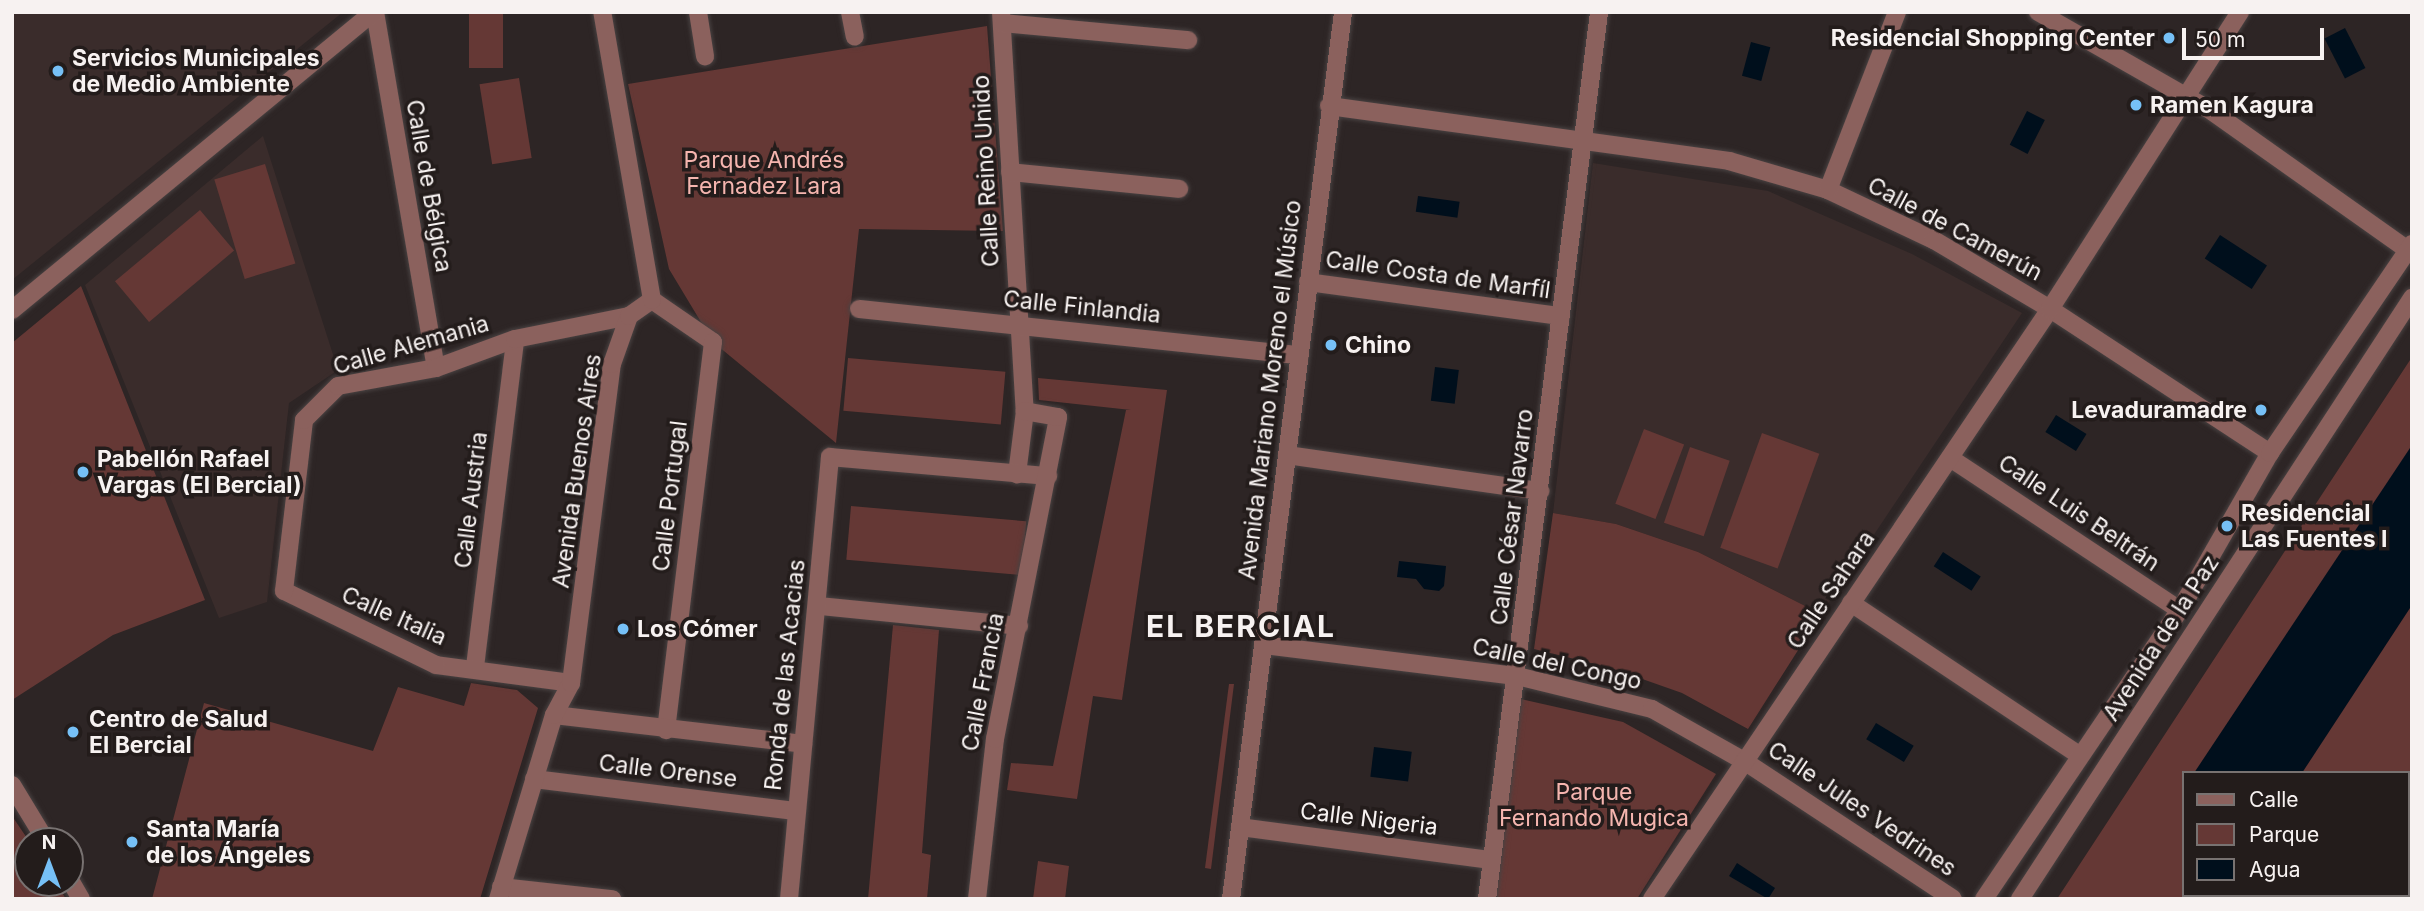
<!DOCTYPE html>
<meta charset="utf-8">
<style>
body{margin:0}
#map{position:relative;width:2424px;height:911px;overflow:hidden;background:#2d2525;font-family:Inter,sans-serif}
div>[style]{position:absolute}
.built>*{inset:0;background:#3a2c2b}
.green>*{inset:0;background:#653835;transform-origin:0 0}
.water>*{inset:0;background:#000f1c;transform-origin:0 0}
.roads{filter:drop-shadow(0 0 2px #494242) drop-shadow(0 0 2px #494242)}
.minor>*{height:18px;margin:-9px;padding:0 9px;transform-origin:9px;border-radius:9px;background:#8b615d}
.highway>*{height:21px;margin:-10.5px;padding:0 10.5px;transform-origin:10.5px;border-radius:10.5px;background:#fdbdb8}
.dots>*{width:19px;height:19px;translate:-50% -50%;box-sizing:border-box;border:4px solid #231c1b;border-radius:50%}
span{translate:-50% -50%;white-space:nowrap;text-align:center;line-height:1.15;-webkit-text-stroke:7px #231c1b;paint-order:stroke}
.poi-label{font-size:23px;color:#f7f2f1;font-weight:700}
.right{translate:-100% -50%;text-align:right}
.left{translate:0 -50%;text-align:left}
.park-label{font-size:23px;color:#f5b5af}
.street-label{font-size:23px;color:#f7f2f1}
.district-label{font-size:30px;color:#f7f2f1;font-weight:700;letter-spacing:2px}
.frame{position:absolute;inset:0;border:14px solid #f7f2f1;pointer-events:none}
.legend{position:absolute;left:2182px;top:771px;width:228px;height:126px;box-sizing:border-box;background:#231c1b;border:2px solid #787271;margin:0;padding:9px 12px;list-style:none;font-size:21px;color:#f7f2f1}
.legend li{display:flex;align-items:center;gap:14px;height:35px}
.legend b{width:35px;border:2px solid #787271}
.north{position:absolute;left:14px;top:827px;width:70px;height:70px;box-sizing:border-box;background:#231c1b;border:2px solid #787271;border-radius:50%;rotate:0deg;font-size:19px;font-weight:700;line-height:28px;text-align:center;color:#f7f2f1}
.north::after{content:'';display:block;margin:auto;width:24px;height:32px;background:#76c0f6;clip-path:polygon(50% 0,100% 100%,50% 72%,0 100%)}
.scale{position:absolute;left:2182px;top:28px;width:142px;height:32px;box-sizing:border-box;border:4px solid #f7f2f1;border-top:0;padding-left:9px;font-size:21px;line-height:24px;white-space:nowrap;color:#f7f2f1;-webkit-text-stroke:5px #231c1b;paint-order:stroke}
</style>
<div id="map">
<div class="built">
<i style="clip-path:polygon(12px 12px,343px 12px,12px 280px)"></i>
<i style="clip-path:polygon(263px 136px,338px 370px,289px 403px,267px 602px,219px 618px,85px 285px)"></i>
<i style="clip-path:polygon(1593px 163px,1768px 191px,1912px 254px,2022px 313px,1821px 614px,1698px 552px,1616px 524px,1553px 513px)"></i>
</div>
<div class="green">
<i style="left:469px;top:12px;width:34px;height:56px"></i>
<i style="clip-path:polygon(987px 26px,1003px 231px,859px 229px,836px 443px,713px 342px,669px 269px,628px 84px)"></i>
<i style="left:519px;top:78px;width:81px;height:40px;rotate:81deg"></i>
<i style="left:265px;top:164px;width:104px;height:53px;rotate:73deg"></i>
<i style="left:200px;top:210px;width:53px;height:111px;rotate:50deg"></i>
<i style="clip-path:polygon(81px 286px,205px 600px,113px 635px,12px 700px,12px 343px)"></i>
<i style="clip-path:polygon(2412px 357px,2412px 845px,2408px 851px,2408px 773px,2184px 773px,2184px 895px,2380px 895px,2378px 899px,2057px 899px)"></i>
<i style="left:848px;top:358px;width:158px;height:53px;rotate:5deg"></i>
<i style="clip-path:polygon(1038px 378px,1167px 390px,1122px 700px,1093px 696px,1077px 799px,1007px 790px,1011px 763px,1053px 766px,1126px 410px,1131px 410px,1039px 400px)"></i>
<i style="left:1644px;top:429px;width:43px;height:80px;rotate:21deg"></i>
<i style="left:1762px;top:433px;width:61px;height:122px;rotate:20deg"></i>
<i style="left:1690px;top:447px;width:42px;height:80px;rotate:19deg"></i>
<i style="left:851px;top:506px;width:176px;height:54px;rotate:5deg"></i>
<i style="clip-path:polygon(1553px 513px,1616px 524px,1698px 552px,1821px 614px,1748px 729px,1682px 693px,1611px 668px,1534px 649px)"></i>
<i style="clip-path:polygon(893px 625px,939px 630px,922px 853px,931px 855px,927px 899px,868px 899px)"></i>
<i style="clip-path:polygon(471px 683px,517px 690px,538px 708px,480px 899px,152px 899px,204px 703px,373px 751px,398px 687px,464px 706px)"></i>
<i style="clip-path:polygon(1229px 684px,1234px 684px,1211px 869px,1205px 868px)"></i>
<i style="clip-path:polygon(1521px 699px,1623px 722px,1716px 774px,1637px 899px,1496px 899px)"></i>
<i style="clip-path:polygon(12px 816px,29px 841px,28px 883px,56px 883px,66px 899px,12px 899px)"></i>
<i style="clip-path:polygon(1038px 861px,1069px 866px,1065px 899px,1033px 899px)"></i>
</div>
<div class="water">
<i style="left:2345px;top:28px;width:45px;height:23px;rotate:63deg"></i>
<i style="left:1751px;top:42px;width:20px;height:35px;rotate:15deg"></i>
<i style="left:2027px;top:111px;width:20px;height:38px;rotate:27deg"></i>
<i style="left:1418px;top:196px;width:42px;height:16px;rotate:8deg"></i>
<i style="left:2220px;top:235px;width:56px;height:28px;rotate:33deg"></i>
<i style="left:1435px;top:367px;width:24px;height:34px;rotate:7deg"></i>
<i style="left:2056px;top:415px;width:36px;height:20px;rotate:32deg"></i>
<i style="clip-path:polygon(2412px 445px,2412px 605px,2302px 773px,2194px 773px)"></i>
<i style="left:1943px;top:552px;width:45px;height:17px;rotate:33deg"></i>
<i style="clip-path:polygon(1399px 561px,1446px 566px,1444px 586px,1439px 591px,1424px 589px,1416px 579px,1397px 577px)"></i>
<i style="left:1876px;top:723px;width:44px;height:19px;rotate:31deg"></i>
<i style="left:1374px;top:747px;width:38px;height:30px;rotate:7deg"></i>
<i style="clip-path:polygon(1737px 863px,1775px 888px,1768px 899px,1729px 876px)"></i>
</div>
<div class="roads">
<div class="minor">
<i style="left:375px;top:12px;width:361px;rotate:80.3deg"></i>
<i style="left:698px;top:12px;width:45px;rotate:81deg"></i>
<i style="left:850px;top:12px;width:25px;rotate:79deg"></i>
<i style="left:1001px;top:12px;width:400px;rotate:86.6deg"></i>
<i style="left:1025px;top:411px;width:64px;rotate:97.2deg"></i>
<i style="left:2038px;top:12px;width:202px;rotate:29.7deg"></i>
<i style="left:2213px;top:112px;width:239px;rotate:35.3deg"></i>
<i style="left:1003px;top:23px;width:186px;rotate:5.3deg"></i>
<i style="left:1329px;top:106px;width:404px;rotate:7.8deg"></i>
<i style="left:1729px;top:161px;width:103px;rotate:16.3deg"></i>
<i style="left:1828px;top:190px;width:117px;rotate:25.3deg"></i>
<i style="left:1934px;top:240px;width:135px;rotate:30.7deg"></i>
<i style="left:2050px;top:309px;width:263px;rotate:33.2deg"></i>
<i style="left:1010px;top:172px;width:170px;rotate:5.7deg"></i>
<i style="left:1828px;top:190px;width:191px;rotate:-68.8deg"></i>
<i style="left:1308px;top:282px;width:255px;rotate:7.7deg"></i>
<i style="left:652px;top:300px;width:74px;rotate:34.5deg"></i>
<i style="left:713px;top:342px;width:391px;rotate:96.9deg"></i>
<i style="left:859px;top:309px;width:443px;rotate:6deg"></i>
<i style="left:12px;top:310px;width:469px;rotate:-39.5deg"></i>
<i style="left:1287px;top:455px;width:256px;rotate:8.1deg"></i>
<i style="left:1950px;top:458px;width:276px;rotate:33.5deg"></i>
<i style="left:1851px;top:603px;width:275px;rotate:33.7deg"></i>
<i style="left:820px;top:606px;width:200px;rotate:5.7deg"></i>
<i style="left:1263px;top:645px;width:256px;rotate:7deg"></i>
<i style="left:1517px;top:676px;width:139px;rotate:13.7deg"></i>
<i style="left:1652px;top:709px;width:106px;rotate:29.5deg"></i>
<i style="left:1744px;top:761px;width:250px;rotate:33.4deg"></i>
<i style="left:475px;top:667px;width:330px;rotate:-83deg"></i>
<i style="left:571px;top:683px;width:136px;rotate:-172.4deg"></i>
<i style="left:436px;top:665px;width:169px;rotate:-154deg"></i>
<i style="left:284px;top:591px;width:172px;rotate:-83.3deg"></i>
<i style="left:304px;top:420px;width:48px;rotate:-45deg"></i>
<i style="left:338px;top:386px;width:100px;rotate:-10.4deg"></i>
<i style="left:436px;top:368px;width:84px;rotate:-20.2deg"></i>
<i style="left:515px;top:339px;width:116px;rotate:-11.4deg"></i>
<i style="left:554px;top:715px;width:251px;rotate:6.6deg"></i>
<i style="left:534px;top:779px;width:263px;rotate:7deg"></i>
<i style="left:12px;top:785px;width:66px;rotate:58.7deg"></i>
<i style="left:1240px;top:827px;width:254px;rotate:7.5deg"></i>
<i style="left:70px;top:880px;width:22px;rotate:60deg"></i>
<i style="left:501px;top:887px;width:112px;rotate:6.2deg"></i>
<i style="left:498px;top:899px;width:192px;rotate:-73.1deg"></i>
<i style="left:554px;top:715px;width:36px;rotate:-62deg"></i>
<i style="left:571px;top:683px;width:322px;rotate:-82.7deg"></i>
<i style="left:612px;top:364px;width:51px;rotate:-70.5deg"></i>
<i style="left:629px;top:316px;width:28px;rotate:-35deg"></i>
<i style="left:652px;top:300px;width:292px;rotate:-99.8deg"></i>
<i style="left:789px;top:899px;width:444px;rotate:-84.7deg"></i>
<i style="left:830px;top:457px;width:219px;rotate:5deg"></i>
<i style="left:977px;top:899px;width:161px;rotate:-83.6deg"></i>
<i style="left:995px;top:739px;width:328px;rotate:-78.9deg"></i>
<i style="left:1058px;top:417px;width:34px;rotate:-170deg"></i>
<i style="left:1231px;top:899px;width:894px;rotate:-82.8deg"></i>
<i style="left:1487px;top:899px;width:894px;rotate:-82.8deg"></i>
<i style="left:1652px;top:899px;width:712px;rotate:-56deg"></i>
<i style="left:2050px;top:309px;width:353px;rotate:-57.4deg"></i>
<i style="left:1984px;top:899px;width:349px;rotate:-55.9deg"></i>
<i style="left:2180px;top:610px;width:181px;rotate:-60.2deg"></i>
<i style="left:2270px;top:453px;width:253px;rotate:-55.8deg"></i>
<i style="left:2020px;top:899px;width:718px;rotate:-56.89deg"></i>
</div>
<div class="highway">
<i style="left:2408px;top:883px;width:6px;rotate:-51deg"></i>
</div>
</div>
<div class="dots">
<i style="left:2169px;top:38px;background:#76c0f6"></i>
<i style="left:58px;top:71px;background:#76c0f6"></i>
<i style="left:2136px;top:105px;background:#76c0f6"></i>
<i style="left:1331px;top:345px;background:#76c0f6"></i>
<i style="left:2261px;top:410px;background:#76c0f6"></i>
<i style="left:83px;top:472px;background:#76c0f6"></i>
<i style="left:2227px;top:526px;background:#76c0f6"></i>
<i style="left:623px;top:629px;background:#76c0f6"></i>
<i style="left:73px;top:732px;background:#76c0f6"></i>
<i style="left:132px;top:842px;background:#76c0f6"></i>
</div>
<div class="poi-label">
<span class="right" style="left:2155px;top:38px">Residencial Shopping Center</span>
<span class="left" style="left:72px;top:71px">Servicios Municipales<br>de Medio Ambiente</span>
<span class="left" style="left:2150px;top:105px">Ramen Kagura</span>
<span class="left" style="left:1345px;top:345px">Chino</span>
<span class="right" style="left:2247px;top:410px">Levaduramadre</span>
<span class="left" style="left:97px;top:472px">Pabellón Rafael<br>Vargas (El Bercial)</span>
<span class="left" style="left:2241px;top:526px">Residencial<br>Las Fuentes I</span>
<span class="left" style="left:637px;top:629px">Los Cómer</span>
<span class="left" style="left:89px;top:732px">Centro de Salud<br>El Bercial</span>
<span class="left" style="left:146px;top:842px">Santa María<br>de los Ángeles</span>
</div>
<div class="park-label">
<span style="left:764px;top:173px">Parque Andrés<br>Fernadez Lara</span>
<span style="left:1594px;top:805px">Parque<br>Fernando Mugica</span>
</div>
<div class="street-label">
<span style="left:986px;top:171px;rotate:-93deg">Calle Reino Unido</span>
<span style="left:429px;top:186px;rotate:80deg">Calle de Bélgica</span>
<span style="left:1955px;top:229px;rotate:28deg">Calle de Camerún</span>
<span style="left:1438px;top:275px;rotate:8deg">Calle Costa de Marfíl</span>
<span style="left:1082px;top:307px;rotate:6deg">Calle Finlandia</span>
<span style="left:411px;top:345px;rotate:-16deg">Calle Alemania</span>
<span style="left:1270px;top:390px;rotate:-83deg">Avenida Mariano Moreno el Músico</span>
<span style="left:577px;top:471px;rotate:-82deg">Avenida Buenos Aires</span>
<span style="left:670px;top:496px;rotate:-83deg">Calle Portugal</span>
<span style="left:471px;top:500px;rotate:-83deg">Calle Austria</span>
<span style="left:2079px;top:513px;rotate:34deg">Calle Luis Beltrán</span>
<span style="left:1512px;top:517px;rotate:-83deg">Calle César Navarro</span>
<span style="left:1831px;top:590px;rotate:-56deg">Calle Sahara</span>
<span style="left:394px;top:616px;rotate:24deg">Calle Italia</span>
<span style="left:2161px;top:638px;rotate:-57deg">Avenida de la Paz</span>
<span style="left:1557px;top:664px;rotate:12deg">Calle del Congo</span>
<span style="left:785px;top:675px;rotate:-84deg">Ronda de las Acacias</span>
<span style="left:983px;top:682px;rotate:-79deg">Calle Francia</span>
<span style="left:668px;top:771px;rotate:7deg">Calle Orense</span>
<span style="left:1862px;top:809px;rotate:34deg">Calle Jules Vedrines</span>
<span style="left:1369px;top:819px;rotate:7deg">Calle Nigeria</span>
</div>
<div class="district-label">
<span style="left:1241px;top:626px">EL BERCIAL</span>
</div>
<div class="frame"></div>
<ul class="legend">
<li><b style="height:9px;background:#8b615d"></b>Calle</li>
<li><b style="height:19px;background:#653835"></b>Parque</li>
<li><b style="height:19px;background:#000f1c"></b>Agua</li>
</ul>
<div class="north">N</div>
<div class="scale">50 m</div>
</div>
